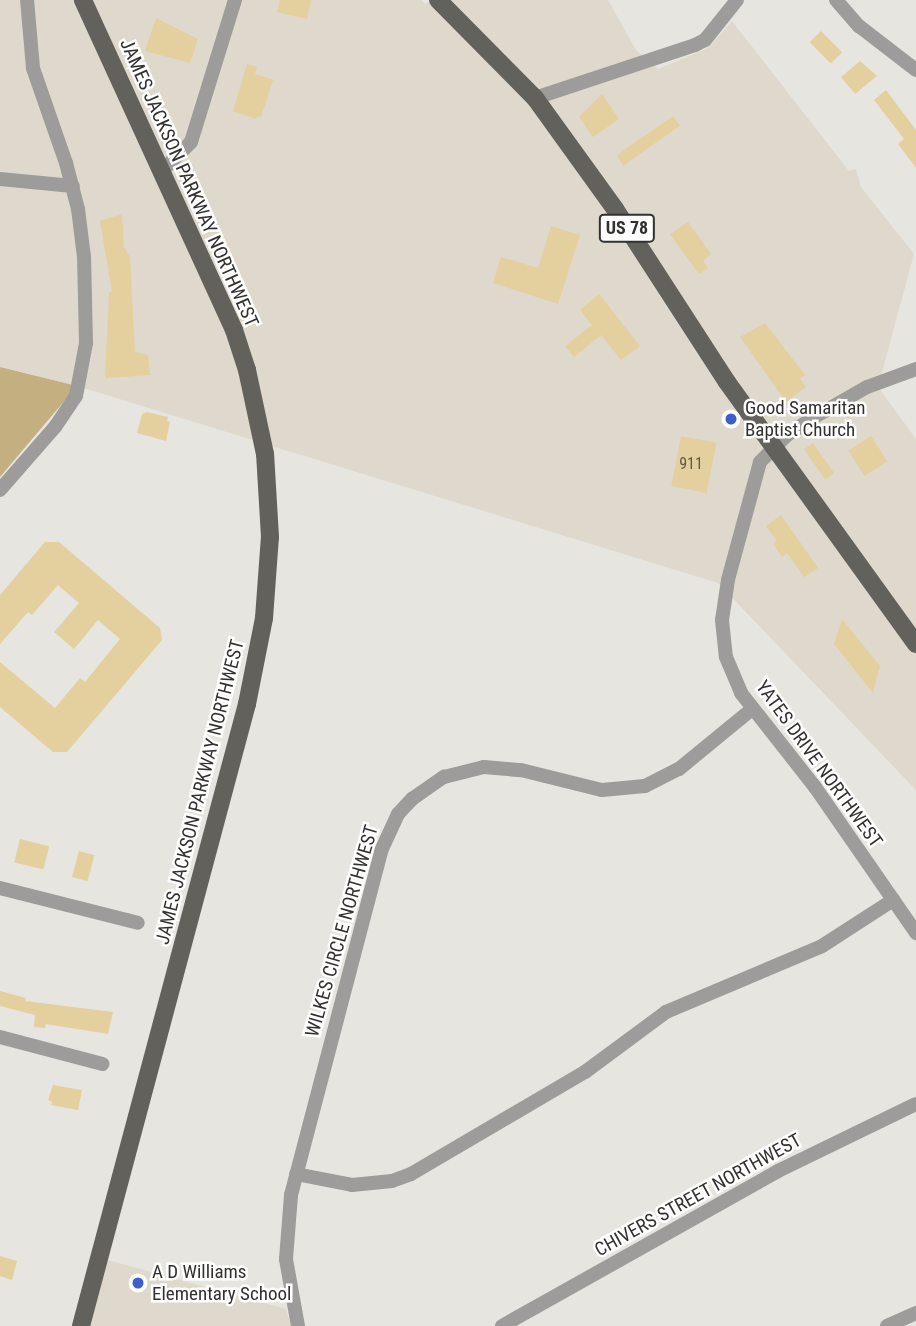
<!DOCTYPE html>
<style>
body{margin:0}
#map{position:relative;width:916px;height:1326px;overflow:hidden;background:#e7e5df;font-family:"Roboto Condensed",sans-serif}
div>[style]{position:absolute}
.built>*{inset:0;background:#ded9cc}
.forest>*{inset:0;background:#c3af80}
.building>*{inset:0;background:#e4cf9f;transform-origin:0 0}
.minor>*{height:14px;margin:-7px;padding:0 7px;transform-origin:7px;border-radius:7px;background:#9d9c9a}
.major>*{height:18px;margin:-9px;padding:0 9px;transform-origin:9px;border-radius:9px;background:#62615c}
.dots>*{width:19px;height:19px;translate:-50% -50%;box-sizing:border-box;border:4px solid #fff;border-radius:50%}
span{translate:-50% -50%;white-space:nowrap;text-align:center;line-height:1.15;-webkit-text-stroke:5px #fff;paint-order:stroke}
.number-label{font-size:16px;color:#5e584b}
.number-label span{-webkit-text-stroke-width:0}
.shield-label span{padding:2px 5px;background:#fff;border:2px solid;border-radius:5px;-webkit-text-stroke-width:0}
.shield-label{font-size:18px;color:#32312f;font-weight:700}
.street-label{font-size:19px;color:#32312f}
.poi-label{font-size:19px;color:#32312f}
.left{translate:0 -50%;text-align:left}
</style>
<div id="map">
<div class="built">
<i style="clip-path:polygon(0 0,421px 0,425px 4px,432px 0,608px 0,636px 50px,658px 69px,708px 48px,732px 21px,849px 171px,856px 169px,861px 187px,914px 254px,878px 387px,916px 439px,916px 790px,718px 583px,77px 386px,0 367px)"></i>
<i style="clip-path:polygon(93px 1256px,286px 1309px,291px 1326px,75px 1326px)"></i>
</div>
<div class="forest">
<i style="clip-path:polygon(0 367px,77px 386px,0 477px)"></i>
</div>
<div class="building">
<i style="clip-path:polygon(280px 0,311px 0,307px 19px,277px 12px)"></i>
<i style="clip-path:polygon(156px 18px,198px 39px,190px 63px,145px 51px)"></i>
<i style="left:821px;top:31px;width:30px;height:16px;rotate:45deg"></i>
<i style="clip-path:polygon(860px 61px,877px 76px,855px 94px,841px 77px)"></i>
<i style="clip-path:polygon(247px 64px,257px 67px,255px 74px,273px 80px,261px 117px,257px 116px,256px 119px,233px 111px)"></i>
<i style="clip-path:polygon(886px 90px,916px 130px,916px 168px,898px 144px,904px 139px,874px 100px)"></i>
<i style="clip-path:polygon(602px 94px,619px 119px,593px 137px,579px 117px)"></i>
<i style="left:673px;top:116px;width:12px;height:69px;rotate:55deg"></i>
<i style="clip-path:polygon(122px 214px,124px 247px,130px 257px,135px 352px,148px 355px,150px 375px,105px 378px,109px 292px,112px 292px,100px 221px)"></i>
<i style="clip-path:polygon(688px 222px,711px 254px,703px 261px,708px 268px,699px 274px,670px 234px)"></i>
<i style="clip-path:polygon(551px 226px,580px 235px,558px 304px,493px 283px,501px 257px,538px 268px)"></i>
<i style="clip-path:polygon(599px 294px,640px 346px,621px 360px,601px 335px,574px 357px,565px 346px,592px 325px,580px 310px)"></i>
<i style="clip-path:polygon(765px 323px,805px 375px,800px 379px,806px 387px,786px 402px,740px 337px)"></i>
<i style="clip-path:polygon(147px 412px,168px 417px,167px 421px,170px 422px,166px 441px,137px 433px,142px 414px)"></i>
<i style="left:681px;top:436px;width:36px;height:51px;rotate:11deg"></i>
<i style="left:871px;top:436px;width:30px;height:27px;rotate:57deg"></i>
<i style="left:813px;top:443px;width:37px;height:11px;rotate:55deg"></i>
<i style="clip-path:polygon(781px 515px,818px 568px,804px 577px,787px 553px,782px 557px,773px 544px,777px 541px,766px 526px)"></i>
<i style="clip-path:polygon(45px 542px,59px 542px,160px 628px,162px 640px,67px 752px,53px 752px,0 707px,0 662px,55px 708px,80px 678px,85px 682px,120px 639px,98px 620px,74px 649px,54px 632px,79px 603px,58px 585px,32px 615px,28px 612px,0 644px,0 595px)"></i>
<i style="clip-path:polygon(842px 619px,880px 666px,873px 693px,834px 644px)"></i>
<i style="left:20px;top:839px;width:30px;height:24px;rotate:14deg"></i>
<i style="left:79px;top:851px;width:16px;height:27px;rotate:15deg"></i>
<i style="clip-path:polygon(0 991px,26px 998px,25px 1001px,113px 1012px,108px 1034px,46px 1024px,45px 1028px,34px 1027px,35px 1015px,0 1006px)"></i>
<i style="clip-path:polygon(53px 1085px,82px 1090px,78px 1110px,51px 1105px,52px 1102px,48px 1100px)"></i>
<i style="clip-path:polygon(0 1256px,17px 1261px,12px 1280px,0 1276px)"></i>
</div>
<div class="minor">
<i style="left:836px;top:0;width:35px;rotate:49deg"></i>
<i style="left:859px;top:26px;width:72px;rotate:37.7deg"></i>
<i style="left:535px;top:98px;width:169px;rotate:-18.3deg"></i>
<i style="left:695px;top:45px;width:11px;rotate:-27deg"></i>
<i style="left:705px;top:40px;width:51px;rotate:-51.3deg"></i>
<i style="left:163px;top:170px;width:40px;rotate:-45deg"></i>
<i style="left:191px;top:142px;width:149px;rotate:-72.8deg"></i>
<i style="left:0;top:179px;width:73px;rotate:5.5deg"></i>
<i style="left:916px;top:369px;width:52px;rotate:159.8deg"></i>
<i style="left:867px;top:387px;width:64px;rotate:150.3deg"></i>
<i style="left:811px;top:419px;width:30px;rotate:146deg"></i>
<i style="left:786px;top:436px;width:37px;rotate:135deg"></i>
<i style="left:760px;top:462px;width:122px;rotate:105.2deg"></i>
<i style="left:728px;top:580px;width:40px;rotate:98.5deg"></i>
<i style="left:722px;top:620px;width:37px;rotate:84deg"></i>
<i style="left:726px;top:657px;width:39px;rotate:67deg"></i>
<i style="left:741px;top:693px;width:120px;rotate:51.8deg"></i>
<i style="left:815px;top:787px;width:178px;rotate:55.3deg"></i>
<i style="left:0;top:490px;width:84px;rotate:-48.9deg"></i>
<i style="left:55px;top:427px;width:37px;rotate:-56deg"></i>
<i style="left:76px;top:396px;width:54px;rotate:-79.3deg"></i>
<i style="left:86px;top:343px;width:86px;rotate:-91.3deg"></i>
<i style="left:84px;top:257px;width:48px;rotate:-97.1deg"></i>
<i style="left:78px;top:209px;width:48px;rotate:-104.6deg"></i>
<i style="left:66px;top:163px;width:101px;rotate:-109.2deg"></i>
<i style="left:33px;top:68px;width:68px;rotate:-95deg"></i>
<i style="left:0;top:888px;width:142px;rotate:14.2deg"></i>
<i style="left:0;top:1037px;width:106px;rotate:14.8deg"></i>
<i style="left:296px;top:1174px;width:57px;rotate:11.1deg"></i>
<i style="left:352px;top:1185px;width:40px;rotate:-5.7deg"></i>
<i style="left:392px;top:1181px;width:20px;rotate:-20deg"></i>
<i style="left:411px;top:1174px;width:202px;rotate:-30.4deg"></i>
<i style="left:585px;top:1072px;width:101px;rotate:-36.5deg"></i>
<i style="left:666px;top:1012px;width:169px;rotate:-22.9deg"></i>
<i style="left:822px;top:946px;width:85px;rotate:-32.9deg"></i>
<i style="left:298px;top:1326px;width:68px;rotate:-100.2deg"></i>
<i style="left:286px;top:1259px;width:64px;rotate:-85.5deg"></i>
<i style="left:291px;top:1195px;width:356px;rotate:-75.3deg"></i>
<i style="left:381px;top:851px;width:41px;rotate:-65.3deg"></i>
<i style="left:398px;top:814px;width:21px;rotate:-47deg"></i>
<i style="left:412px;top:799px;width:39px;rotate:-35deg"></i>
<i style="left:444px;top:777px;width:41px;rotate:-14deg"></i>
<i style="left:484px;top:767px;width:37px;rotate:5deg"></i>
<i style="left:521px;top:770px;width:83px;rotate:13.9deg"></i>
<i style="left:602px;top:790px;width:43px;rotate:-5.3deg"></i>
<i style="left:645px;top:786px;width:38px;rotate:-27deg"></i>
<i style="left:679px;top:769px;width:94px;rotate:-39.4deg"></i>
<i style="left:502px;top:1326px;width:317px;rotate:-29.3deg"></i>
<i style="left:778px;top:1171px;width:153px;rotate:-25.9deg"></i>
<i style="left:887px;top:1326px;width:32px;rotate:-24deg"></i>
</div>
<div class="major">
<i style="left:438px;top:0;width:138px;rotate:45.3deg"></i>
<i style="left:535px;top:98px;width:137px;rotate:54.2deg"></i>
<i style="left:615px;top:209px;width:206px;rotate:57.1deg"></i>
<i style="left:727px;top:382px;width:323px;rotate:54.2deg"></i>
<i style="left:81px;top:1326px;width:644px;rotate:-75.06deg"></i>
<i style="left:247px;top:704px;width:88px;rotate:-78.8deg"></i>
<i style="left:264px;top:618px;width:81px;rotate:-85.8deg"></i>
<i style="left:270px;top:537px;width:83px;rotate:-93.4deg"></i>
<i style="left:265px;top:454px;width:86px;rotate:-102.1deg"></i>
<i style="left:247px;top:370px;width:42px;rotate:-108deg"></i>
<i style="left:234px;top:330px;width:363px;rotate:-114.6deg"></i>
</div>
<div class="dots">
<i style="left:731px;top:419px;background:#3c5fd0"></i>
<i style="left:138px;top:1283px;background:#3c5fd0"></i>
</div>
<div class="number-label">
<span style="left:691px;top:464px">911</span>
</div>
<div class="shield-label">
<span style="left:627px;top:228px">US 78</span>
</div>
<div class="street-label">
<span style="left:189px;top:183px;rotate:66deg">JAMES JACKSON PARKWAY NORTHWEST</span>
<span style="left:819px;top:764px;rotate:54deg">YATES DRIVE NORTHWEST</span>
<span style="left:200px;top:792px;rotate:-76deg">JAMES JACKSON PARKWAY NORTHWEST</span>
<span style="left:342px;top:931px;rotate:-74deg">WILKES CIRCLE NORTHWEST</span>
<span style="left:698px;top:1195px;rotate:-29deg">CHIVERS STREET NORTHWEST</span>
</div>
<div class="poi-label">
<span class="left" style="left:745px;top:419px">Good Samaritan<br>Baptist Church</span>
<span class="left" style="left:152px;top:1283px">A D Williams<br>Elementary School</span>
</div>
</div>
